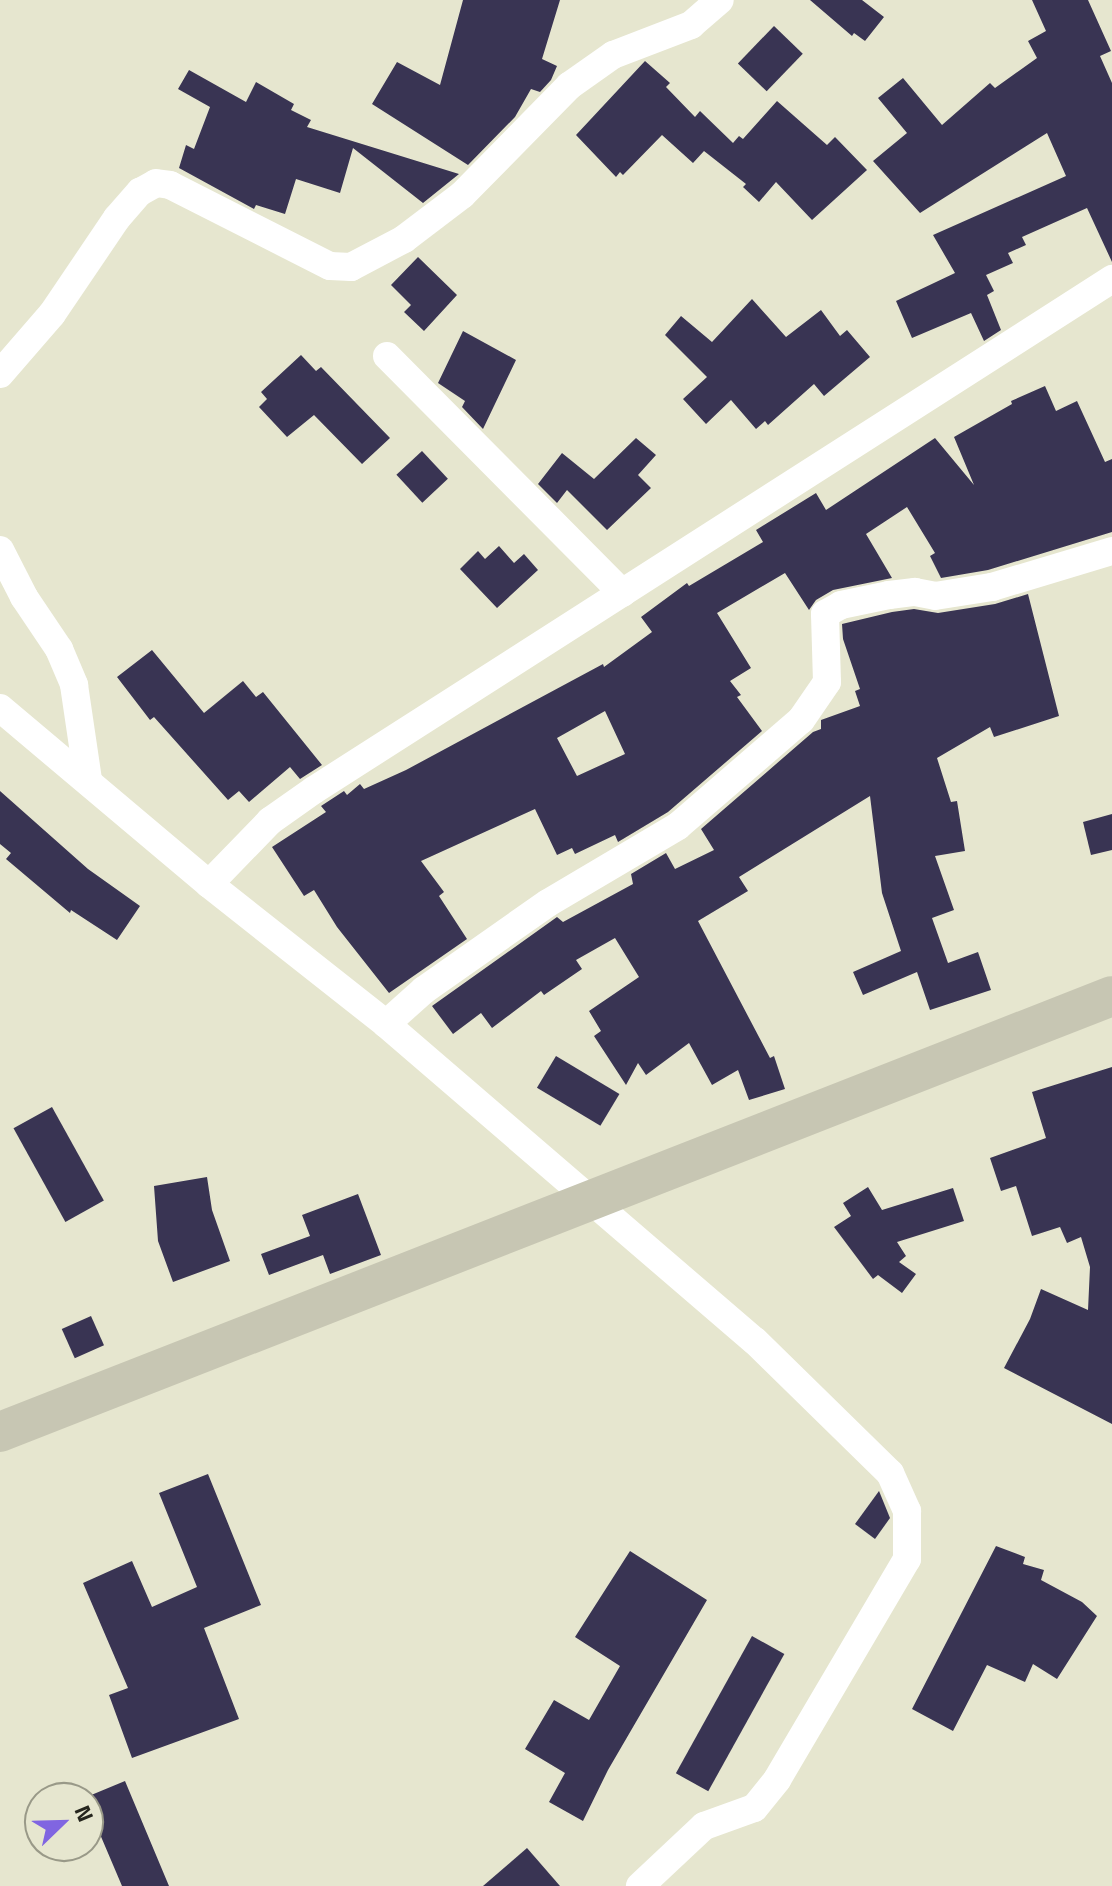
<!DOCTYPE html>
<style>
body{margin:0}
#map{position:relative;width:1112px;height:1886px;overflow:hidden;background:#e6e6cf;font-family:"Titillium Web",sans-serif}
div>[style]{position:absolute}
.building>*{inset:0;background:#393453;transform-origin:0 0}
.street>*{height:28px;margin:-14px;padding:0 14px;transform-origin:14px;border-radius:14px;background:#fff}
.secondary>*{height:40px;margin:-20px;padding:0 20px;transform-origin:20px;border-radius:20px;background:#c7c6b3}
span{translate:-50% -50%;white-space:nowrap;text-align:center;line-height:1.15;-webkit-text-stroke:8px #e6e6cf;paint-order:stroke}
.north{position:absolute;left:24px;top:1782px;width:80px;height:80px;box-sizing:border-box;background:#e6e6cf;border:2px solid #998;border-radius:50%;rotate:67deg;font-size:22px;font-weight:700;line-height:32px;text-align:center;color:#25251d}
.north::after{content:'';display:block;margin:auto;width:28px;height:36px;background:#8065e1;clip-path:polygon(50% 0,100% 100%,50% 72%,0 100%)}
</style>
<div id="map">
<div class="building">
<i style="clip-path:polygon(463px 0,560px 0,542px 59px,557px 66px,551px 80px,540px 92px,531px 89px,515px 117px,468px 165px,372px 104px,397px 62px,440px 85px)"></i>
<i style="clip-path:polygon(810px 0,862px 0,884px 17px,865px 41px,854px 33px,852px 36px)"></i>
<i style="clip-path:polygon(1032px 0,1088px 0,1111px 51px,1100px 56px,1112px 83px,1112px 262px,1087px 208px,1022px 237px,1026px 245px,1008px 253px,1013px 263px,986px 275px,994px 291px,987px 295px,1001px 330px,984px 341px,971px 313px,912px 338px,896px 301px,955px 273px,933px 235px,1066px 176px,1047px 133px,920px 213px,873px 161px,907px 133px,878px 98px,903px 78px,942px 125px,990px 83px,995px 88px,1037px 58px,1028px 41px,1046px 31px)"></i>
<i style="left:774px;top:26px;width:40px;height:52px;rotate:44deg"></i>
<i style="clip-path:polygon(645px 61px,670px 83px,666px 87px,695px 117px,700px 111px,733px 143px,739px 136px,743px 139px,777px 101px,827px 145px,835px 137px,867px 170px,812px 220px,776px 182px,759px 202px,743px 187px,746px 184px,704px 151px,693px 163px,662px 135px,623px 175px,620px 172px,616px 177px,576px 135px)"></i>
<i style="clip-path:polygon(189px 70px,246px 102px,256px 82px,294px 104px,291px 110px,311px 120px,307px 127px,459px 174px,423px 203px,353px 148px,340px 193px,296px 179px,285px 214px,256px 205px,254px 209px,179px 168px,186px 145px,194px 149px,210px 107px,178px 89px)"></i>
<i style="clip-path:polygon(418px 257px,457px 295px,424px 331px,404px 312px,411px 305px,391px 285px)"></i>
<i style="clip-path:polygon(752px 299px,786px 337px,821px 310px,840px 336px,847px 330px,870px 357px,824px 396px,814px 384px,768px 425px,765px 421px,756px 429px,731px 400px,706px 424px,683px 399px,707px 377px,665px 335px,681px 316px,712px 342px)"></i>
<i style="clip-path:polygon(463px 331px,516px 360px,483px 429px,462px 407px,465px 401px,438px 383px)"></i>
<i style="clip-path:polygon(301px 355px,316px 371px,321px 367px,390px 438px,362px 464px,314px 415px,287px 437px,259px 407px,267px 399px,261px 392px)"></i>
<i style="clip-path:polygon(evenodd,1045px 386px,1056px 411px,1077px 401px,1105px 462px,1112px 459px,1112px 532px,988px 570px,941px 578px,930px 556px,935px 553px,907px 507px,866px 534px,892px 578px,833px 590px,816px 600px,809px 610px,785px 573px,717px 613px,751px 668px,730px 681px,741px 695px,737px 697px,762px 731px,668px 812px,618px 842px,615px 835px,575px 854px,572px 848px,557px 855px,535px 809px,421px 861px,444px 892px,439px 896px,467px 939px,389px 993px,337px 927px,314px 890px,304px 896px,272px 847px,326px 812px,321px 806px,344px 791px,347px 795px,360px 784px,364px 789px,406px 770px,603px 664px,604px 667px,652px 632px,641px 617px,687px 583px,689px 586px,763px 542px,756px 530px,816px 493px,826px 510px,935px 438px,974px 485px,954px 437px,1012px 404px,1011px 401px,1045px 386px,605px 711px,625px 754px,577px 776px,557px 738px,605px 711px)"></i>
<i style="clip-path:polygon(636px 438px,656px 455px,638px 475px,651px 488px,607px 530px,567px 490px,557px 503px,538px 484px,562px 453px,594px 479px)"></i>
<i style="left:422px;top:451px;width:38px;height:35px;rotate:47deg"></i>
<i style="clip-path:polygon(499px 546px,514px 563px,524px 554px,538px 570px,497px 608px,460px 569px,478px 551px,485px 559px)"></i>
<i style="clip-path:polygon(1028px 594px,1059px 716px,994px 737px,990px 727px,937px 758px,951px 802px,957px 801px,965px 851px,935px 856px,954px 910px,932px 918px,948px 963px,978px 952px,991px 990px,930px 1010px,917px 972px,863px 995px,853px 972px,901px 951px,882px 893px,870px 796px,739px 877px,748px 891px,698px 921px,770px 1058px,774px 1056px,785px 1089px,749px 1100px,738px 1070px,712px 1085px,689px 1043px,646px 1075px,638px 1063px,626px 1085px,594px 1036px,601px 1031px,589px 1011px,639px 977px,615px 938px,576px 960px,582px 969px,544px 995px,541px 991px,492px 1028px,481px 1013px,453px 1034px,432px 1006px,557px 917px,563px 922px,633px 884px,631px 874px,666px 853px,675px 869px,714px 850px,701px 829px,813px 732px,821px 729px,821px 720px,860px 706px,855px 691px,860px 689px,843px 639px,842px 624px,892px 612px,914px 609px,938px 613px,995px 604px)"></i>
<i style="clip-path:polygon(152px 650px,204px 713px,243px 681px,256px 697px,263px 692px,322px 765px,300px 779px,290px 767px,249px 802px,239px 791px,228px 800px,154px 717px,150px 720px,117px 677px)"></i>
<i style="clip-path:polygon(0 791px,88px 869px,140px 906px,117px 940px,71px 910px,70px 913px,6px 859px,11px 853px,0 844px)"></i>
<i style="clip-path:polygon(1112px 814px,1112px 850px,1091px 855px,1083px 822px)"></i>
<i style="left:556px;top:1056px;width:74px;height:37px;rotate:31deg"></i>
<i style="clip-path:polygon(1112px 1067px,1112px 1424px,1004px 1368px,1030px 1319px,1041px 1289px,1088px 1310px,1090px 1267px,1081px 1237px,1067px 1243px,1060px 1227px,1032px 1236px,1016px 1186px,1001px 1191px,990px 1158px,1046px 1138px,1032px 1092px)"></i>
<i style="left:52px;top:1107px;width:107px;height:44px;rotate:61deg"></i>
<i style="clip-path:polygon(207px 1177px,212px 1210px,230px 1261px,173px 1282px,158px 1241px,154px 1186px)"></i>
<i style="clip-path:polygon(868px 1187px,882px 1210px,953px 1188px,964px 1221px,897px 1242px,906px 1256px,899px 1262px,916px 1274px,902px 1293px,878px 1275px,873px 1279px,834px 1227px,851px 1216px,843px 1203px)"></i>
<i style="clip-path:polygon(358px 1194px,381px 1255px,330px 1274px,323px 1255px,269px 1275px,261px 1254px,310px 1236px,302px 1215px)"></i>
<i style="left:91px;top:1316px;width:32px;height:32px;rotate:66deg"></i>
<i style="clip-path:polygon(208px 1474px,261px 1605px,204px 1628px,239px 1719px,132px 1758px,109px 1695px,128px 1688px,83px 1583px,132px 1561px,152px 1607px,197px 1587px,159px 1493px)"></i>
<i style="clip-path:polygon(879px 1491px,890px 1518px,875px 1539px,855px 1524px)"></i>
<i style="clip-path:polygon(996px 1546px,1025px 1557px,1023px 1564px,1044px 1570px,1041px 1580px,1082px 1602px,1097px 1616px,1057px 1679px,1033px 1664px,1025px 1682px,987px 1665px,953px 1731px,912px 1709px)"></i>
<i style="clip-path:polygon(630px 1551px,707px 1600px,608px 1770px,583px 1821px,549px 1802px,565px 1773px,525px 1749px,554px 1700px,589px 1720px,620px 1666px,575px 1637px)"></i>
<i style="left:752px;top:1636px;width:37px;height:157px;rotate:29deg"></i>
<i style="clip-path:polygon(125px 1781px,169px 1886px,122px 1886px,88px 1806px,88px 1798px,84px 1798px)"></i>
<i style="clip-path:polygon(527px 1848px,560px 1886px,483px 1886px)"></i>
</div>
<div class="street">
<i style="left:387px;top:356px;width:334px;rotate:45.2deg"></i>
<i style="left:0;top:374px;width:79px;rotate:-49.1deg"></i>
<i style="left:52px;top:314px;width:116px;rotate:-55.9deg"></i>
<i style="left:117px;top:218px;width:35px;rotate:-49deg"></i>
<i style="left:140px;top:192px;width:18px;rotate:-29deg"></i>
<i style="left:156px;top:183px;width:14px;rotate:8deg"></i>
<i style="left:170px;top:185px;width:179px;rotate:26.9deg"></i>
<i style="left:330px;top:266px;width:21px;rotate:3deg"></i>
<i style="left:351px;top:267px;width:60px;rotate:-27.8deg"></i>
<i style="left:404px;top:239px;width:73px;rotate:-37.2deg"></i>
<i style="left:462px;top:195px;width:153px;rotate:-45.5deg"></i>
<i style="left:569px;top:86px;width:54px;rotate:-35.2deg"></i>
<i style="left:613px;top:55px;width:84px;rotate:-21deg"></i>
<i style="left:691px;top:25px;width:38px;rotate:-41deg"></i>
<i style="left:0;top:550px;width:53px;rotate:62.9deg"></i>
<i style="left:24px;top:597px;width:63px;rotate:56.1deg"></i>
<i style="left:59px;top:649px;width:39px;rotate:67deg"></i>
<i style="left:74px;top:685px;width:96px;rotate:81.6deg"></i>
<i style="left:0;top:708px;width:273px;rotate:40.1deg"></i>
<i style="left:209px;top:884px;width:226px;rotate:38.3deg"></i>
<i style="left:386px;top:1024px;width:486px;rotate:40.7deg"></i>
<i style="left:755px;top:1341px;width:189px;rotate:44.4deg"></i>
<i style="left:890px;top:1473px;width:42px;rotate:65.9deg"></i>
<i style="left:907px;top:1511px;width:48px;rotate:90deg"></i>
<i style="left:907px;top:1559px;width:256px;rotate:120.5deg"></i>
<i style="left:777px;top:1780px;width:36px;rotate:129deg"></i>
<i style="left:754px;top:1808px;width:53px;rotate:160.2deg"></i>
<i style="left:704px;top:1826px;width:88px;rotate:136.8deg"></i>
<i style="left:209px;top:884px;width:88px;rotate:-45.9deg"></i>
<i style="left:270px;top:821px;width:54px;rotate:-35.2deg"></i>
<i style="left:314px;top:790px;width:948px;rotate:-32.63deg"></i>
<i style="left:386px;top:1024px;width:51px;rotate:-41.8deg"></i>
<i style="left:424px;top:990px;width:151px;rotate:-35.1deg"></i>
<i style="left:548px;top:903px;width:151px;rotate:-30.6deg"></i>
<i style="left:678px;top:826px;width:162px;rotate:-40.8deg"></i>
<i style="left:801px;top:720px;width:46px;rotate:-55.6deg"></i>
<i style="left:827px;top:682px;width:68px;rotate:-91.7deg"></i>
<i style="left:825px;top:614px;width:18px;rotate:-29deg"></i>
<i style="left:841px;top:605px;width:49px;rotate:-11.8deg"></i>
<i style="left:889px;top:595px;width:26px;rotate:-7deg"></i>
<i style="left:915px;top:592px;width:20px;rotate:11deg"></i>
<i style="left:935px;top:596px;width:58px;rotate:-9deg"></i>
<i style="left:992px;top:587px;width:125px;rotate:-16.7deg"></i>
</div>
<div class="secondary">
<i style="left:0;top:1432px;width:1194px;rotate:-21.41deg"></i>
</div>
<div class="north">N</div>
</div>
